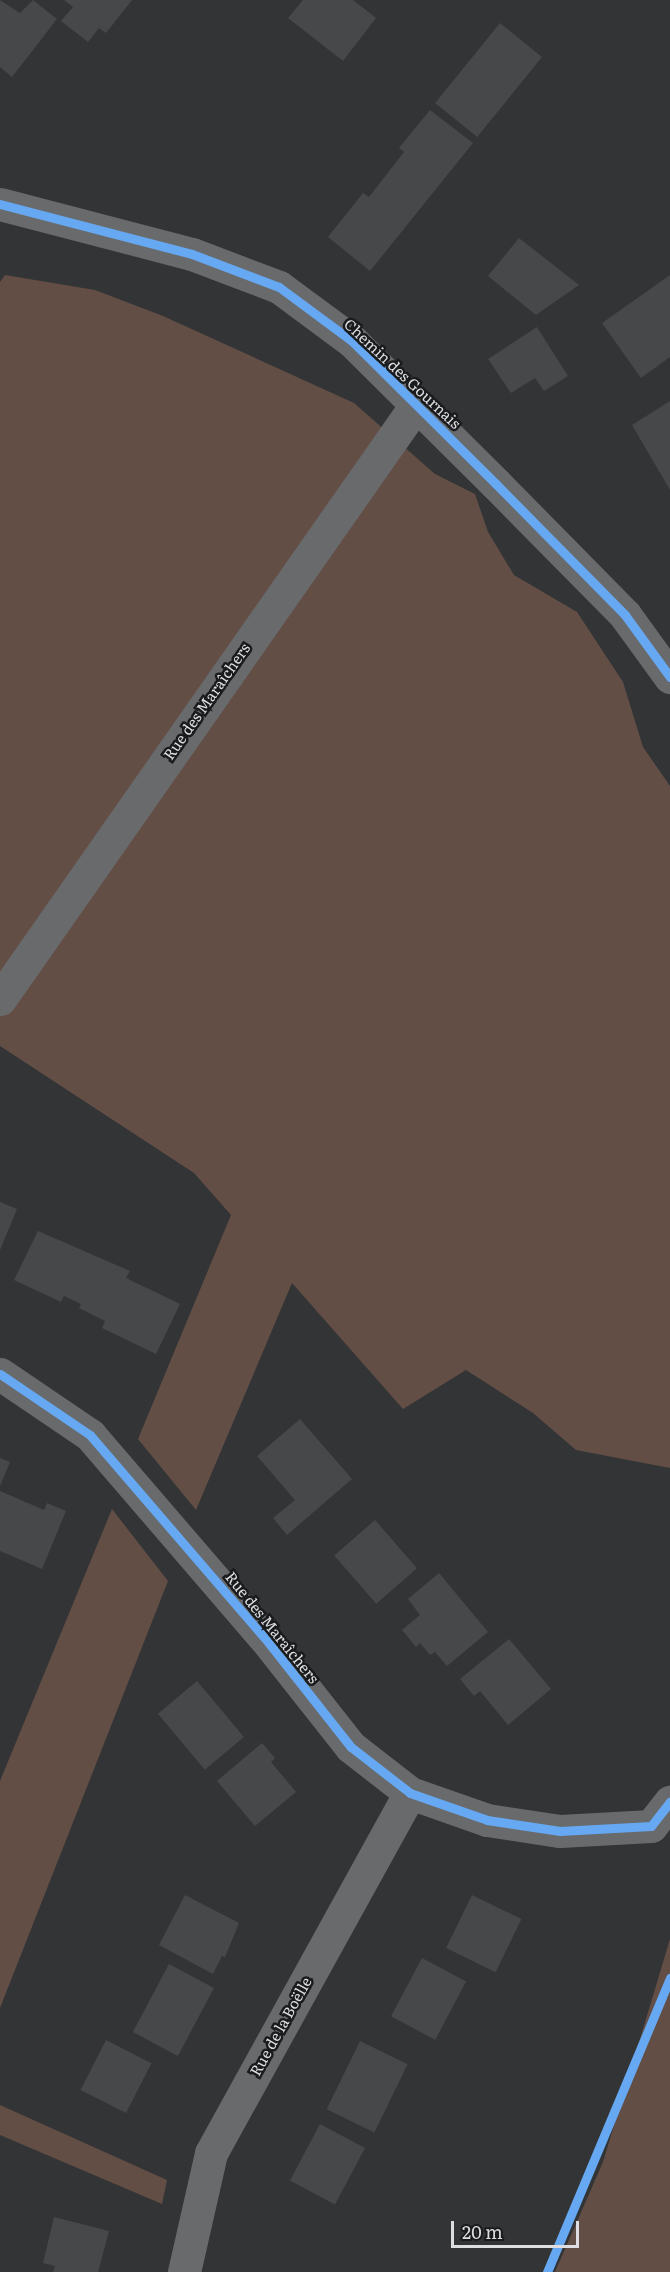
<!DOCTYPE html>
<meta charset="utf-8">
<style>
body{margin:0}
#map{position:relative;width:670px;height:2272px;overflow:hidden;background:#323436;font-family:Literata,serif}
div>[style]{position:absolute}
.green>*{inset:0;background:#634e46}
.building>*{inset:0;background:#47484a;transform-origin:0 0}
.minor>*{height:33px;margin:-16.5px;padding:0 16.5px;transform-origin:16.5px;border-radius:16.5px;background:#696a6c}
.cycleway>*{height:9px;margin:-4.5px;padding:0 4.5px;transform-origin:4.5px;border-radius:4.5px;background:#66a8f1}
span{translate:-50% -50%;white-space:nowrap;text-align:center;line-height:1.15;-webkit-text-stroke:5px #191b1d;paint-order:stroke}
.street-label{font-size:15px;color:#dddee1}
.scale{position:absolute;left:451px;top:2221px;width:128px;height:27px;box-sizing:border-box;border:3px solid #dddee1;border-top:0;padding-left:8px;font-size:18px;line-height:21px;white-space:nowrap;color:#dddee1;-webkit-text-stroke:4px #191b1d;paint-order:stroke}
</style>
<div id="map">
<div class="green">
<i style="clip-path:polygon(5px 275px,95px 290px,163px 316px,354px 403px,435px 474px,475px 494px,488px 532px,514px 575px,577px 612px,623px 682px,643px 747px,670px 786px,670px 1468px,576px 1450px,533px 1413px,466px 1370px,403px 1409px,292px 1283px,196px 1510px,138px 1439px,231px 1215px,194px 1173px,0 1046px,0 282px)"></i>
<i style="clip-path:polygon(112px 1509px,168px 1581px,0 2008px,0 1781px)"></i>
<i style="clip-path:polygon(670px 1939px,670px 2272px,555px 2272px,603px 2162px)"></i>
<i style="clip-path:polygon(0 2105px,167px 2180px,162px 2204px,0 2135px)"></i>
</div>
<div class="building">
<i style="clip-path:polygon(0 0,20px 13px,33px 0,57px 19px,12px 77px,0 67px)"></i>
<i style="clip-path:polygon(64px 0,132px 0,106px 33px,99px 28px,88px 42px,61px 21px,73px 7px)"></i>
<i style="clip-path:polygon(303px 0,353px 0,376px 18px,343px 61px,288px 18px)"></i>
<i style="left:500px;top:23px;width:54px;height:103px;rotate:39deg"></i>
<i style="clip-path:polygon(430px 110px,473px 143px,370px 271px,328px 237px,363px 193px,369px 197px,404px 152px,399px 148px)"></i>
<i style="clip-path:polygon(519px 238px,579px 285px,536px 315px,488px 276px)"></i>
<i style="clip-path:polygon(670px 275px,670px 357px,641px 378px,602px 323px)"></i>
<i style="clip-path:polygon(537px 327px,568px 376px,544px 391px,535px 378px,511px 393px,488px 359px)"></i>
<i style="clip-path:polygon(670px 401px,670px 490px,632px 425px)"></i>
<i style="clip-path:polygon(0 1202px,17px 1209px,0 1250px)"></i>
<i style="clip-path:polygon(38px 1231px,130px 1271px,126px 1278px,180px 1304px,156px 1354px,102px 1328px,105px 1321px,79px 1308px,81px 1304px,64px 1296px,61px 1302px,14px 1280px)"></i>
<i style="clip-path:polygon(300px 1419px,352px 1479px,287px 1535px,273px 1518px,295px 1500px,257px 1456px)"></i>
<i style="clip-path:polygon(0 1458px,10px 1462px,0 1486px)"></i>
<i style="clip-path:polygon(0 1491px,44px 1510px,47px 1503px,66px 1511px,42px 1569px,0 1551px)"></i>
<i style="left:375px;top:1520px;width:64px;height:54px;rotate:49deg"></i>
<i style="clip-path:polygon(439px 1573px,488px 1632px,447px 1666px,435px 1652px,430px 1655px,420px 1643px,416px 1647px,402px 1630px,420px 1615px,408px 1599px)"></i>
<i style="clip-path:polygon(509px 1639px,551px 1689px,508px 1725px,480px 1691px,474px 1696px,460px 1679px)"></i>
<i style="left:197px;top:1681px;width:73px;height:51px;rotate:50deg"></i>
<i style="clip-path:polygon(262px 1743px,275px 1758px,271px 1762px,296px 1792px,255px 1826px,217px 1781px)"></i>
<i style="clip-path:polygon(185px 1895px,239px 1923px,225px 1957px,222px 1956px,213px 1974px,159px 1945px)"></i>
<i style="left:472px;top:1895px;width:55px;height:59px;rotate:26deg"></i>
<i style="left:422px;top:1958px;width:50px;height:66px;rotate:28deg"></i>
<i style="left:169px;top:1964px;width:51px;height:77px;rotate:28deg"></i>
<i style="left:106px;top:2040px;width:51px;height:56px;rotate:27deg"></i>
<i style="left:360px;top:2041px;width:53px;height:76px;rotate:26deg"></i>
<i style="left:320px;top:2124px;width:51px;height:64px;rotate:28deg"></i>
<i style="clip-path:polygon(54px 2217px,109px 2231px,98px 2272px,53px 2272px,55px 2266px,43px 2263px)"></i>
</div>
<div class="minor">
<i style="left:0;top:204px;width:198px;rotate:14.6deg"></i>
<i style="left:192px;top:254px;width:93px;rotate:20.8deg"></i>
<i style="left:279px;top:287px;width:91px;rotate:36.5deg"></i>
<i style="left:352px;top:341px;width:203px;rotate:44.8deg"></i>
<i style="left:496px;top:484px;width:184px;rotate:45.4deg"></i>
<i style="left:625px;top:615px;width:77px;rotate:54deg"></i>
<i style="left:0;top:999px;width:725px;rotate:-55deg"></i>
<i style="left:0;top:1374px;width:109px;rotate:34.1deg"></i>
<i style="left:90px;top:1435px;width:267px;rotate:49.3deg"></i>
<i style="left:264px;top:1637px;width:140px;rotate:51.7deg"></i>
<i style="left:351px;top:1747px;width:75px;rotate:37.9deg"></i>
<i style="left:410px;top:1793px;width:82px;rotate:19.3deg"></i>
<i style="left:487px;top:1820px;width:74px;rotate:8.6deg"></i>
<i style="left:560px;top:1831px;width:91px;rotate:-3.1deg"></i>
<i style="left:651px;top:1826px;width:31px;rotate:-52deg"></i>
<i style="left:184px;top:2272px;width:122px;rotate:-77.2deg"></i>
<i style="left:211px;top:2153px;width:411px;rotate:-61.1deg"></i>
</div>
<div class="cycleway">
<i style="left:0;top:204px;width:198px;rotate:14.6deg"></i>
<i style="left:192px;top:254px;width:93px;rotate:20.8deg"></i>
<i style="left:279px;top:287px;width:91px;rotate:36.5deg"></i>
<i style="left:352px;top:341px;width:203px;rotate:44.8deg"></i>
<i style="left:496px;top:484px;width:184px;rotate:45.4deg"></i>
<i style="left:625px;top:615px;width:77px;rotate:54deg"></i>
<i style="left:0;top:1374px;width:109px;rotate:34.1deg"></i>
<i style="left:90px;top:1435px;width:267px;rotate:49.3deg"></i>
<i style="left:264px;top:1637px;width:140px;rotate:51.7deg"></i>
<i style="left:351px;top:1747px;width:75px;rotate:37.9deg"></i>
<i style="left:410px;top:1793px;width:82px;rotate:19.3deg"></i>
<i style="left:487px;top:1820px;width:74px;rotate:8.6deg"></i>
<i style="left:560px;top:1831px;width:91px;rotate:-3.1deg"></i>
<i style="left:651px;top:1826px;width:31px;rotate:-52deg"></i>
<i style="left:547px;top:2272px;width:319px;rotate:-67.3deg"></i>
</div>
<div class="street-label">
<span style="left:403px;top:373px;rotate:43deg">Chemin des Gournais</span>
<span style="left:206px;top:701px;rotate:-55deg">Rue des Maraîchers</span>
<span style="left:273px;top:1627px;rotate:51deg">Rue des Maraîchers</span>
<span style="left:280px;top:2026px;rotate:-61deg">Rue de la Boëlle</span>
</div>
<div class="scale">20 m</div>
</div>
